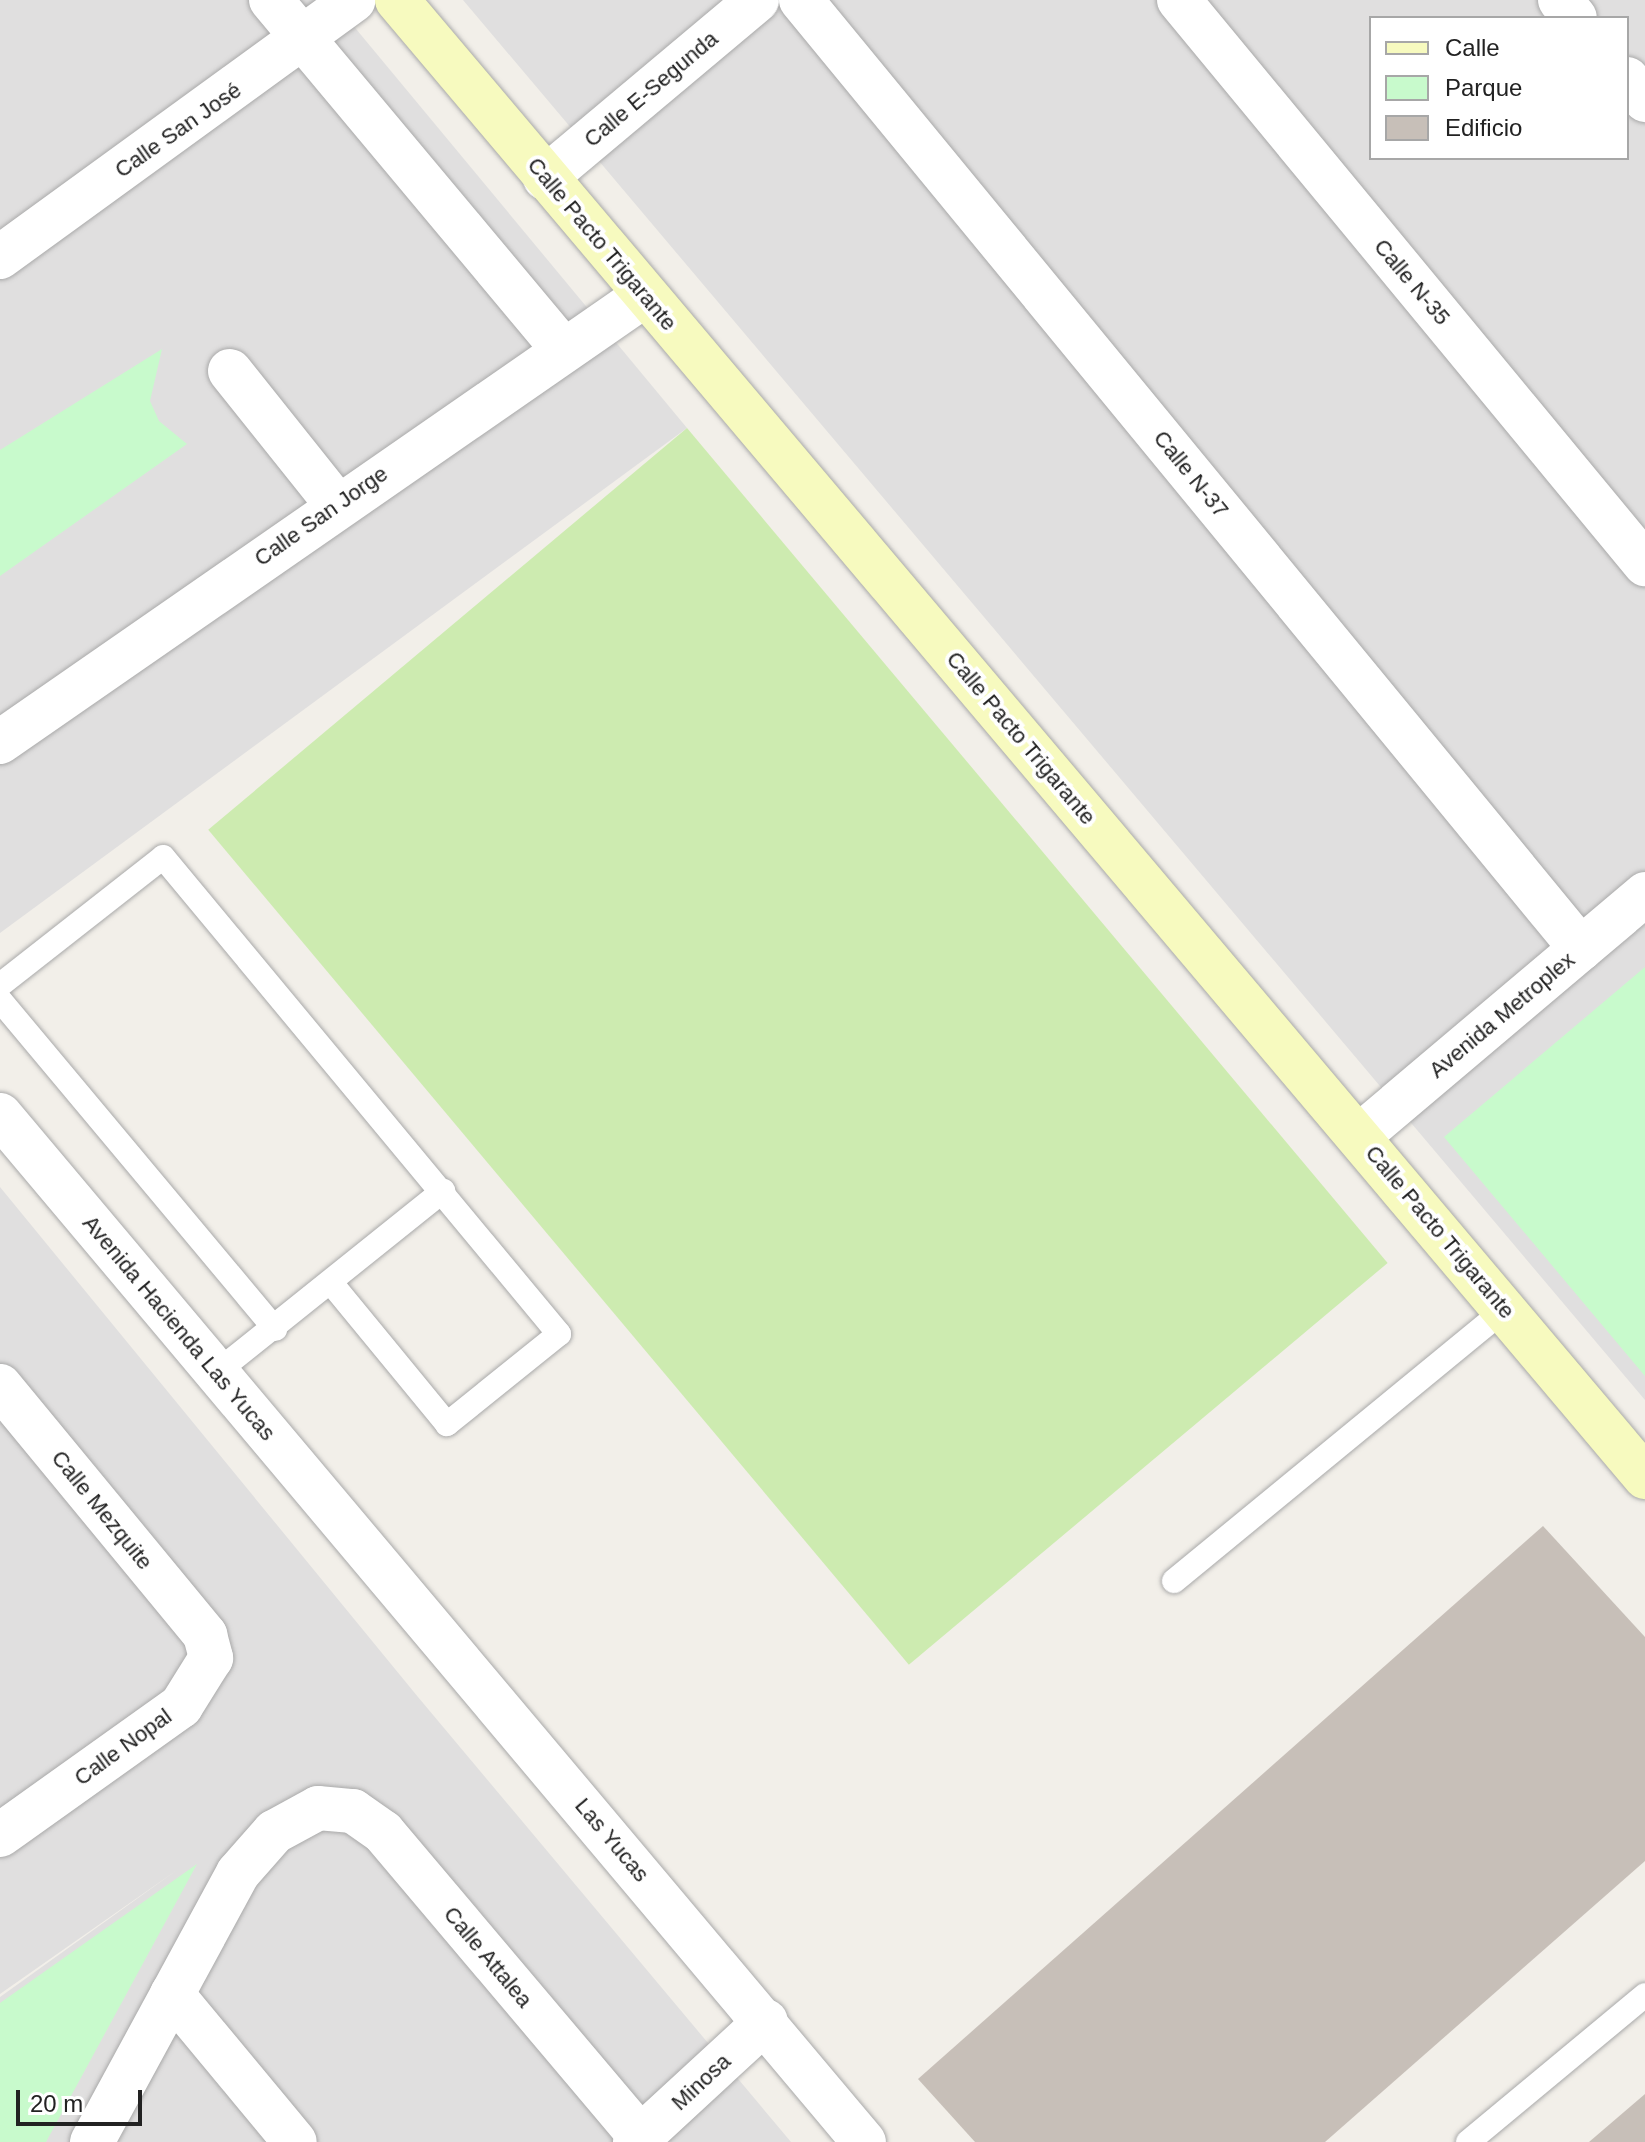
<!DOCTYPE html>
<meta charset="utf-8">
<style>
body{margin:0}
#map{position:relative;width:1645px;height:2142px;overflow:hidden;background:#f2efe9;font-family:Arial,sans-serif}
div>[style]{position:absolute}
.residential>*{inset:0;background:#e0dfdf}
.grass>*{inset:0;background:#cdebb0;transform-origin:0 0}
.park>*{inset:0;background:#c8facc}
.building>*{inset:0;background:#c7bfb8}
.roads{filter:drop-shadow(0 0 2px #a9a9a9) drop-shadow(0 0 2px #a9a9a9)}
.lane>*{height:24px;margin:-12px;padding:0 12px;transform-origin:12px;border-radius:12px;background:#fff}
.street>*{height:44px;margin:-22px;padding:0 22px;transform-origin:22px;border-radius:22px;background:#fff}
.secondary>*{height:44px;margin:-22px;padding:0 22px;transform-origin:22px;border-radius:22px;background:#f7fabf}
span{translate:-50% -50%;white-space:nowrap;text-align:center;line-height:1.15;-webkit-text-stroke:8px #fff;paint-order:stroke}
.street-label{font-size:22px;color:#222}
.legend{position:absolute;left:1369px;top:16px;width:260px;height:144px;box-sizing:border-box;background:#fff;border:2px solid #a7a7a7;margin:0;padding:10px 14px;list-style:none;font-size:24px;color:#222}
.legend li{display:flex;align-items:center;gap:16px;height:40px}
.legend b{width:40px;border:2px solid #a7a7a7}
.scale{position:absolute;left:16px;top:2090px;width:126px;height:36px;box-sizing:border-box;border:4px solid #222;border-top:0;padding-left:10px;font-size:24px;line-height:28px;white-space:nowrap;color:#222;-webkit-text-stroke:6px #fff;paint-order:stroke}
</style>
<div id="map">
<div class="residential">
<i style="clip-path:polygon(0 0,332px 0,687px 428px,0 933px)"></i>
<i style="clip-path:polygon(evenodd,463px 0,1645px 0,1645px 1400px,463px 0,1371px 18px,1627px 18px,1627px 158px,1371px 158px,1371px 18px)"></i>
<i style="clip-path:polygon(0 1187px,418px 1697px,791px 2142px,0 2142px,0 1997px,177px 1870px,0 1994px)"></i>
</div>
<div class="grass">
<i style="left:687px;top:428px;width:1090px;height:625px;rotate:50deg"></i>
</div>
<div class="park">
<i style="clip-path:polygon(162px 349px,150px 401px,159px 421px,187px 444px,0 576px,0 450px)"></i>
<i style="clip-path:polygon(1645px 967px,1645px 1376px,1444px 1137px)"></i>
<i style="clip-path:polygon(197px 1864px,46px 2142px,0 2142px,0 2003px)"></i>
</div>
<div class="building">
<i style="clip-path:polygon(1543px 1526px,1645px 1637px,1645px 1861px,1325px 2142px,975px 2142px,918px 2079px)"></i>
<i style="clip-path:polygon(1645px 2094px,1645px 2142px,1589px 2142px)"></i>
</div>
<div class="roads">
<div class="lane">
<i style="left:0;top:985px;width:207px;rotate:-38.1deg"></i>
<i style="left:163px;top:857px;width:620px;rotate:50.3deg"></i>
<i style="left:559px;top:1334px;width:144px;rotate:141.2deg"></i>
<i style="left:447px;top:1424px;width:183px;rotate:-129.4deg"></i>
<i style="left:0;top:1000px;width:429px;rotate:50.1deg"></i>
<i style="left:217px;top:1372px;width:290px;rotate:-38.7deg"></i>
<i style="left:1174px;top:1581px;width:428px;rotate:-39.4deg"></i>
<i style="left:1468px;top:2142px;width:230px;rotate:-39.7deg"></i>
</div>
<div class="street">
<i style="left:271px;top:0;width:456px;rotate:50.1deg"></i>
<i style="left:801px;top:0;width:1228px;rotate:50.58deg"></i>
<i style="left:1179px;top:0;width:732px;rotate:50.44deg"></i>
<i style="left:1560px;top:0;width:23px;rotate:50deg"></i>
<i style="left:1627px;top:79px;width:28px;rotate:49deg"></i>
<i style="left:545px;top:178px;width:277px;rotate:-40deg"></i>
<i style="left:0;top:257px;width:437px;rotate:-36deg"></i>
<i style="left:230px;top:371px;width:170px;rotate:51.4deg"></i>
<i style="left:0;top:742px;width:785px;rotate:-34.72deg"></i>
<i style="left:0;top:1115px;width:1342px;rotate:49.93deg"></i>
<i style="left:1359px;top:1136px;width:375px;rotate:-40.2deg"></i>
<i style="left:0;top:1386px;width:323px;rotate:50.5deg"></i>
<i style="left:205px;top:1635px;width:24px;rotate:75deg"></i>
<i style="left:211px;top:1658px;width:57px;rotate:122deg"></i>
<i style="left:181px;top:1706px;width:222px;rotate:144.5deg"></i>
<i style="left:172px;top:1994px;width:192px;rotate:50.3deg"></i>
<i style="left:92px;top:2142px;width:306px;rotate:-61.5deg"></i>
<i style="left:238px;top:1873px;width:55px;rotate:-48.7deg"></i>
<i style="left:274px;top:1832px;width:50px;rotate:-28.6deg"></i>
<i style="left:318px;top:1808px;width:35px;rotate:5deg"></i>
<i style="left:353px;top:1811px;width:37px;rotate:35deg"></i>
<i style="left:383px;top:1832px;width:399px;rotate:49.8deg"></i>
<i style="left:635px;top:2142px;width:178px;rotate:-42.7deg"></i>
</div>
<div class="secondary">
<i style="left:397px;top:0;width:1934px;rotate:49.8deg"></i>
</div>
</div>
<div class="street-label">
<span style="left:651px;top:89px;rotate:-40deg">Calle E-Segunda</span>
<span style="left:178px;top:130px;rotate:-35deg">Calle San José</span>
<span style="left:602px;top:244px;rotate:50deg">Calle Pacto Trigarante</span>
<span style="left:1412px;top:282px;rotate:50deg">Calle N-35</span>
<span style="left:1191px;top:474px;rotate:51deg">Calle N-37</span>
<span style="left:321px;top:516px;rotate:-35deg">Calle San Jorge</span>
<span style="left:1021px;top:738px;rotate:50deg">Calle Pacto Trigarante</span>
<span style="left:1502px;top:1015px;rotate:-40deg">Avenida Metroplex</span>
<span style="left:1440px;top:1232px;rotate:50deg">Calle Pacto Trigarante</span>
<span style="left:179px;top:1328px;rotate:50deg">Avenida Hacienda Las Yucas</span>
<span style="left:102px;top:1510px;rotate:51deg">Calle Mezquite</span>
<span style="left:123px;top:1747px;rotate:-36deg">Calle Nopal</span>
<span style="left:612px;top:1840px;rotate:50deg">Las Yucas</span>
<span style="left:488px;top:1957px;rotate:50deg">Calle Attalea</span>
<span style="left:701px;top:2082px;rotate:-43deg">Minosa</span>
</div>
<ul class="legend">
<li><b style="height:10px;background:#f7fabf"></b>Calle</li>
<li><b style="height:22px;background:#c8facc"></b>Parque</li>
<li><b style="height:22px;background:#c7bfb8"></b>Edificio</li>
</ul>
<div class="scale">20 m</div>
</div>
